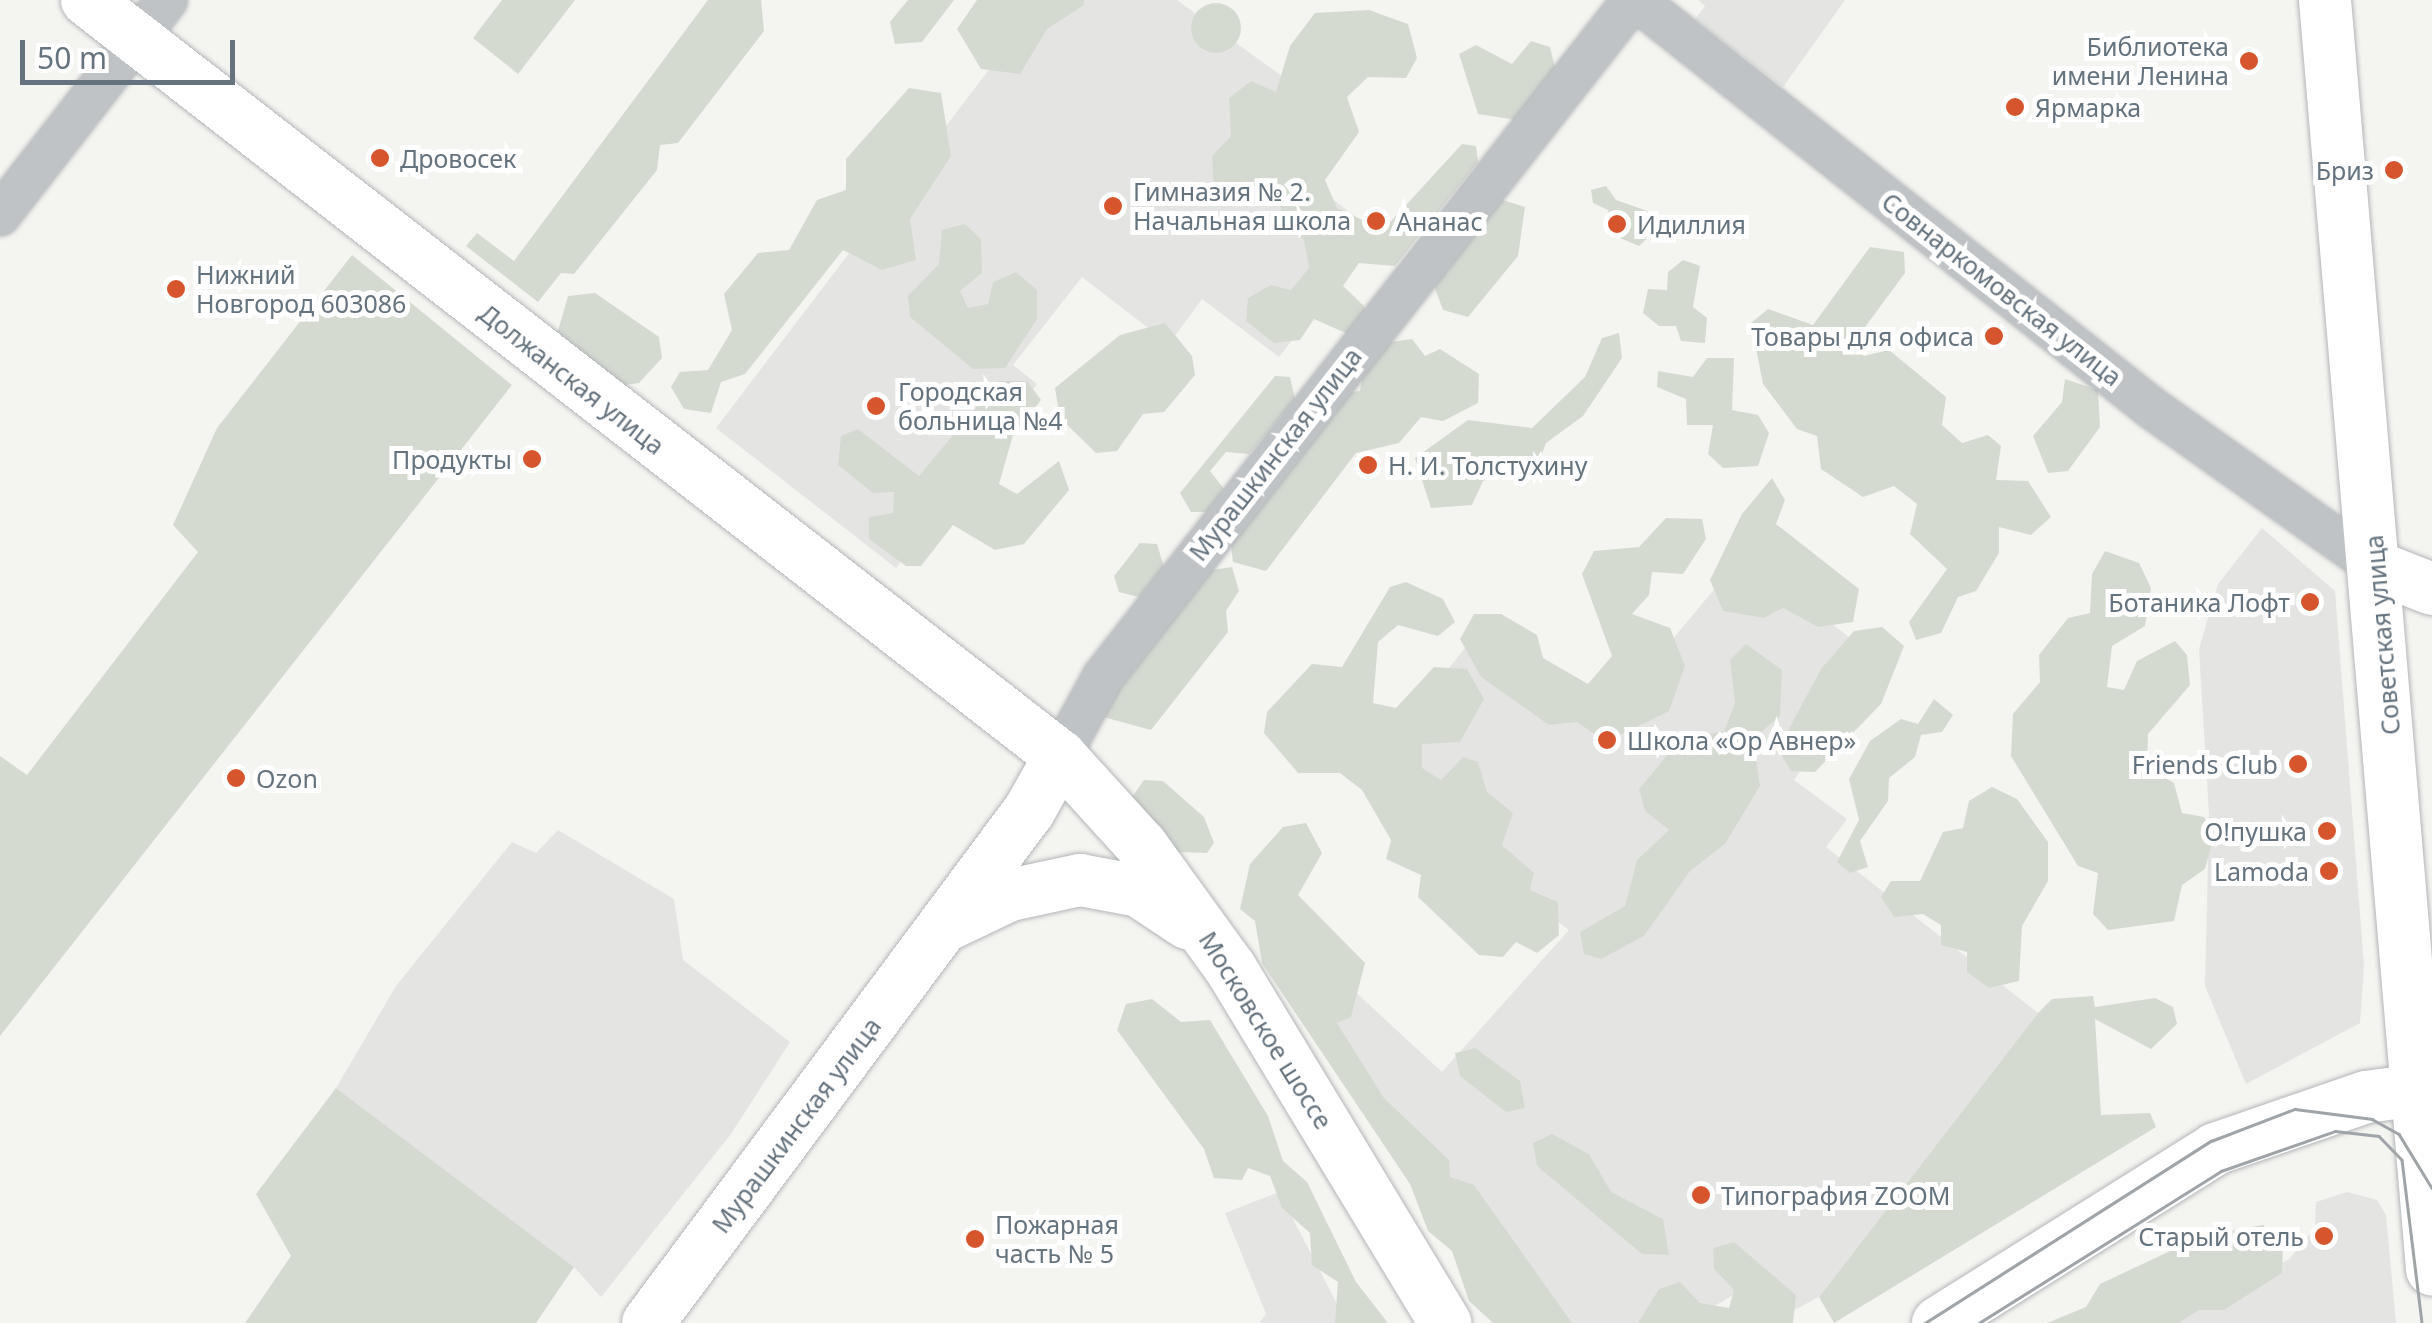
<!DOCTYPE html>
<meta charset="utf-8">
<style>
body{margin:0}
#map{position:relative;width:2432px;height:1323px;overflow:hidden;background:#f4f4f0;font-family:"Noto Sans",sans-serif}
div>[style]{position:absolute}
.built>*{inset:0;background:#e4e5e3}
.green>*{inset:0;background:#d5dad1}
.round{border-radius:50%}
.roads{filter:drop-shadow(0 0 2px #b3b6b9) drop-shadow(0 0 2px #b3b6b9)}
.minor>*{height:40px;margin:-20px;padding:0 20px;transform-origin:20px;border-radius:20px;background:#bfc3c6}
.major>*{height:52px;margin:-26px;padding:0 26px;transform-origin:26px;border-radius:26px;background:#fff}
.tram>*{height:2.5px;margin:-1.25px;padding:0 1.25px;transform-origin:1.25px;border-radius:1.25px;background:#9fa4a9}
.dots>*{width:28px;height:28px;translate:-50% -50%;box-sizing:border-box;border:5px solid #fff;border-radius:50%}
span{translate:-50% -50%;white-space:nowrap;text-align:center;line-height:1.15;-webkit-text-stroke:10px #fff;paint-order:stroke}
.poi-label{font-size:25px;color:#65737f}
.right{translate:-100% -50%;text-align:right}
.left{translate:0 -50%;text-align:left}
.street-label{font-size:25px;color:#65737f}
.scale{position:absolute;left:20px;top:40px;width:215px;height:45px;box-sizing:border-box;border:5px solid #65737f;border-top:0;padding-left:12px;font-size:30px;line-height:35px;white-space:nowrap;color:#65737f;-webkit-text-stroke:8px #fff;paint-order:stroke}
</style>
<div id="map">
<div class="built">
<i style="clip-path:polygon(1042px 0,1177px 0,1294px 85px,1306px 179px,1376px 232px,1279px 357px,1202px 299px,1169px 344px,1082px 277px,1013px 365px,1037px 384px,896px 568px,716px 428px)"></i>
<i style="clip-path:polygon(1698px 0,1845px 0,1783px 87px,1695px 19px,1705px 6px)"></i>
<i style="clip-path:polygon(2262px 528px,2335px 591px,2364px 966px,2360px 1023px,2246px 1084px,2205px 986px,2209px 815px,2199px 649px,2218px 584px)"></i>
<i style="clip-path:polygon(1742px 556px,1878px 659px,1794px 780px,1847px 819px,1826px 847px,2038px 1013px,1819px 1297px,1781px 1317px,1744px 1289px,1685px 1323px,1561px 1323px,1311px 1015px,1350px 987px,1442px 1072px,1569px 930px,1362px 778px,1480px 629px,1606px 719px)"></i>
<i style="clip-path:polygon(558px 830px,674px 899px,683px 960px,790px 1042px,731px 1134px,601px 1297px,574px 1267px,336px 1088px,396px 986px,512px 842px,536px 853px)"></i>
<i style="clip-path:polygon(1279px 1192px,1347px 1323px,1259px 1323px,1266px 1314px,1225px 1213px)"></i>
<i style="clip-path:polygon(2347px 1192px,2377px 1200px,2386px 1215px,2396px 1323px,2145px 1323px,2288px 1260px,2315px 1228px,2316px 1202px)"></i>
</div>
<div class="green">
<i style="clip-path:polygon(502px 0,575px 0,518px 74px,473px 38px)"></i>
<i style="clip-path:polygon(708px 0,761px 0,764px 31px,678px 143px,660px 145px,657px 170px,574px 274px,561px 273px,538px 302px,466px 246px,477px 233px,514px 261px)"></i>
<i style="clip-path:polygon(908px 0,954px 0,922px 42px,895px 44px,890px 22px)"></i>
<i style="clip-path:polygon(977px 0,1084px 0,1084px 5px,1047px 29px,1020px 74px,981px 69px,957px 29px)"></i>
<i class="round" style="left:1191px;top:3px;width:50px;height:50px"></i>
<i style="clip-path:polygon(1369px 10px,1408px 24px,1417px 58px,1406px 78px,1368px 77px,1347px 97px,1359px 132px,1325px 180px,1337px 208px,1383px 230px,1462px 144px,1476px 146px,1478px 162px,1395px 266px,1359px 263px,1343px 286px,1364px 306px,1368px 323px,1357px 338px,1314px 319px,1300px 340px,1274px 343px,1246px 321px,1248px 298px,1271px 285px,1291px 290px,1309px 268px,1304px 240px,1285px 227px,1277px 191px,1262px 179px,1242px 198px,1214px 191px,1212px 156px,1231px 136px,1229px 98px,1251px 81px,1276px 92px,1290px 46px,1315px 13px)"></i>
<i style="clip-path:polygon(1531px 41px,1550px 47px,1555px 68px,1530px 122px,1478px 114px,1459px 54px,1476px 45px,1512px 64px)"></i>
<i style="clip-path:polygon(909px 88px,941px 93px,951px 156px,910px 219px,916px 260px,882px 270px,843px 250px,745px 374px,721px 382px,711px 413px,684px 409px,671px 387px,680px 372px,708px 370px,732px 330px,724px 294px,758px 253px,789px 250px,817px 200px,846px 190px,846px 159px)"></i>
<i style="clip-path:polygon(1606px 186px,1616px 200px,1653px 213px,1655px 231px,1639px 246px,1620px 238px,1608px 210px,1593px 203px,1591px 190px)"></i>
<i style="clip-path:polygon(1493px 197px,1525px 207px,1518px 256px,1468px 317px,1443px 310px,1433px 283px)"></i>
<i style="clip-path:polygon(965px 224px,981px 239px,982px 273px,960px 291px,968px 308px,988px 304px,993px 282px,1016px 272px,1037px 290px,1037px 319px,1005px 368px,973px 369px,910px 317px,908px 296px,939px 264px,942px 230px)"></i>
<i style="clip-path:polygon(1870px 247px,1904px 252px,1905px 273px,1851px 346px,1864px 356px,1889px 350px,1946px 397px,1942px 425px,1962px 443px,1988px 435px,2001px 446px,1996px 480px,2028px 481px,2051px 517px,2031px 535px,1999px 527px,1999px 553px,1976px 591px,1958px 597px,1941px 633px,1916px 640px,1909px 622px,1947px 569px,1910px 534px,1917px 504px,1894px 486px,1863px 497px,1821px 469px,1817px 436px,1797px 429px,1763px 384px,1751px 323px,1768px 309px,1813px 325px)"></i>
<i style="clip-path:polygon(352px 255px,512px 385px,0 1036px,0 756px,27px 775px,198px 552px,173px 525px,217px 428px)"></i>
<i style="clip-path:polygon(1683px 260px,1700px 266px,1693px 307px,1707px 318px,1705px 343px,1681px 341px,1676px 326px,1659px 326px,1643px 313px,1648px 289px,1667px 290px,1668px 272px)"></i>
<i style="clip-path:polygon(595px 293px,659px 337px,662px 358px,639px 383px,610px 387px,555px 341px,568px 296px)"></i>
<i style="clip-path:polygon(1165px 323px,1192px 356px,1195px 375px,1164px 412px,1143px 414px,1117px 451px,1096px 453px,1060px 418px,1055px 388px,1120px 335px)"></i>
<i style="clip-path:polygon(1619px 333px,1622px 358px,1583px 416px,1546px 443px,1538px 464px,1483px 481px,1472px 505px,1431px 508px,1415px 458px,1468px 420px,1532px 428px,1585px 377px,1602px 338px)"></i>
<i style="clip-path:polygon(1412px 339px,1425px 356px,1440px 349px,1479px 374px,1478px 403px,1443px 421px,1421px 417px,1399px 443px,1356px 453px,1266px 571px,1233px 562px,1230px 537px,1331px 394px,1360px 391px,1364px 363px,1383px 343px)"></i>
<i style="clip-path:polygon(1707px 358px,1734px 358px,1732px 410px,1758px 415px,1769px 433px,1758px 466px,1723px 468px,1708px 454px,1713px 425px,1687px 425px,1686px 399px,1657px 387px,1658px 371px,1693px 377px)"></i>
<i style="clip-path:polygon(1275px 376px,1290px 377px,1295px 399px,1249px 454px,1226px 452px,1210px 471px,1224px 489px,1207px 512px,1191px 512px,1180px 493px)"></i>
<i style="clip-path:polygon(2065px 379px,2098px 390px,2100px 427px,2068px 471px,2048px 473px,2033px 436px,2062px 402px)"></i>
<i style="clip-path:polygon(998px 381px,1027px 381px,1041px 400px,1013px 435px,999px 484px,1017px 494px,1059px 461px,1069px 490px,1024px 544px,995px 550px,953px 525px,921px 566px,906px 566px,869px 539px,869px 517px,893px 513px,894px 492px,873px 493px,838px 465px,841px 436px,858px 429px,919px 476px)"></i>
<i style="clip-path:polygon(1772px 478px,1785px 500px,1776px 524px,1859px 589px,1853px 622px,1818px 627px,1783px 608px,1764px 618px,1723px 611px,1710px 580px,1742px 514px)"></i>
<i style="clip-path:polygon(1666px 518px,1702px 519px,1706px 539px,1683px 574px,1652px 572px,1649px 595px,1632px 614px,1670px 628px,1685px 666px,1669px 711px,1606px 742px,1577px 722px,1549px 725px,1481px 677px,1460px 639px,1474px 614px,1501px 614px,1537px 635px,1543px 658px,1588px 684px,1612px 656px,1582px 574px,1594px 551px,1639px 547px)"></i>
<i style="clip-path:polygon(1140px 543px,1157px 544px,1164px 567px,1139px 597px,1119px 592px,1114px 576px)"></i>
<i style="clip-path:polygon(2105px 551px,2139px 563px,2151px 588px,2145px 626px,2112px 646px,2107px 687px,2124px 690px,2137px 661px,2175px 641px,2187px 655px,2190px 685px,2148px 734px,2147px 767px,2174px 783px,2182px 813px,2204px 817px,2214px 836px,2205px 869px,2182px 885px,2174px 921px,2108px 930px,2093px 914px,2098px 873px,2078px 866px,2011px 756px,2013px 714px,2040px 682px,2039px 655px,2068px 618px,2090px 613px,2092px 574px)"></i>
<i style="clip-path:polygon(1232px 567px,1239px 591px,1226px 611px,1228px 632px,1151px 730px,1096px 715px,1101px 688px,1135px 670px,1178px 597px,1205px 571px)"></i>
<i style="clip-path:polygon(1406px 582px,1443px 599px,1455px 622px,1438px 636px,1398px 625px,1378px 642px,1373px 703px,1396px 708px,1434px 667px,1467px 669px,1484px 699px,1460px 742px,1422px 744px,1422px 768px,1441px 780px,1463px 757px,1478px 762px,1487px 792px,1513px 813px,1502px 845px,1534px 873px,1530px 890px,1558px 902px,1559px 935px,1537px 953px,1516px 942px,1503px 957px,1479px 955px,1418px 897px,1421px 875px,1386px 859px,1391px 840px,1362px 790px,1340px 773px,1298px 773px,1264px 733px,1267px 712px,1312px 664px,1342px 667px,1390px 587px)"></i>
<i style="clip-path:polygon(1882px 627px,1904px 646px,1881px 704px,1815px 772px,1791px 771px,1778px 749px,1821px 669px,1854px 631px)"></i>
<i style="clip-path:polygon(1746px 644px,1782px 670px,1780px 716px,1753px 739px,1760px 786px,1725px 844px,1690px 871px,1644px 936px,1601px 959px,1584px 954px,1580px 932px,1625px 906px,1637px 860px,1669px 830px,1645px 811px,1639px 789px,1680px 740px,1724px 731px,1735px 703px,1730px 660px)"></i>
<i style="clip-path:polygon(1934px 699px,1953px 715px,1942px 732px,1921px 735px,1915px 757px,1889px 778px,1888px 801px,1860px 841px,1868px 867px,1850px 873px,1837px 862px,1859px 820px,1849px 779px,1870px 741px,1901px 719px,1918px 724px)"></i>
<i style="clip-path:polygon(1144px 780px,1163px 781px,1204px 817px,1214px 843px,1207px 853px,1177px 852px,1140px 820px,1130px 800px)"></i>
<i style="clip-path:polygon(1992px 787px,2017px 799px,2048px 842px,2048px 881px,2022px 926px,2019px 981px,1989px 988px,1967px 972px,1967px 952px,1941px 945px,1941px 925px,1923px 914px,1894px 917px,1881px 897px,1891px 881px,1920px 881px,1943px 832px,1963px 828px,1969px 801px)"></i>
<i style="clip-path:polygon(1306px 823px,1322px 853px,1298px 895px,1365px 963px,1351px 1017px,1337px 1023px,1384px 1098px,1449px 1160px,1450px 1177px,1474px 1185px,1572px 1323px,1493px 1323px,1469px 1301px,1452px 1251px,1428px 1231px,1410px 1184px,1262px 963px,1255px 921px,1240px 909px,1250px 864px,1283px 827px)"></i>
<i style="clip-path:polygon(2093px 996px,2095px 1007px,2155px 998px,2173px 1007px,2177px 1024px,2151px 1049px,2095px 1019px,2101px 1115px,2150px 1113px,2156px 1127px,1834px 1323px,1819px 1297px,2038px 1013px,2052px 999px)"></i>
<i style="clip-path:polygon(1152px 999px,1181px 1022px,1210px 1020px,1268px 1116px,1283px 1161px,1307px 1182px,1356px 1282px,1388px 1323px,1335px 1323px,1338px 1282px,1312px 1265px,1310px 1233px,1282px 1208px,1270px 1176px,1248px 1168px,1242px 1180px,1214px 1178px,1204px 1149px,1117px 1030px,1126px 1004px)"></i>
<i style="clip-path:polygon(1475px 1048px,1520px 1081px,1525px 1108px,1506px 1112px,1460px 1076px,1455px 1053px)"></i>
<i style="clip-path:polygon(336px 1088px,574px 1267px,536px 1323px,245px 1323px,291px 1256px,256px 1194px)"></i>
<i style="clip-path:polygon(1552px 1134px,1589px 1154px,1611px 1192px,1663px 1219px,1669px 1255px,1642px 1254px,1537px 1166px,1533px 1143px)"></i>
<i style="clip-path:polygon(2263px 1225px,2283px 1245px,2282px 1273px,2224px 1310px,2199px 1310px,2178px 1323px,2047px 1323px,2086px 1307px,2100px 1284px,2202px 1236px)"></i>
<i style="clip-path:polygon(1734px 1242px,1796px 1295px,1793px 1323px,1638px 1323px,1659px 1289px,1680px 1282px,1700px 1303px,1729px 1308px,1734px 1290px,1714px 1269px,1713px 1248px)"></i>
</div>
<div class="roads">
<div class="minor">
<i style="left:1636px;top:0;width:659px;rotate:38.35deg"></i>
<i style="left:2153px;top:409px;width:273px;rotate:35.3deg"></i>
<i style="left:0;top:215px;width:272px;rotate:-52.2deg"></i>
<i style="left:1060px;top:756px;width:90px;rotate:-61.4deg"></i>
<i style="left:1103px;top:677px;width:860px;rotate:-51.94deg"></i>
</div>
<div class="major">
<i style="left:87px;top:0;width:1232px;rotate:37.85deg"></i>
<i style="left:1060px;top:756px;width:122px;rotate:47.7deg"></i>
<i style="left:1142px;top:846px;width:152px;rotate:54.1deg"></i>
<i style="left:1231px;top:969px;width:414px;rotate:58.8deg"></i>
<i style="left:2325px;top:0;width:1274px;rotate:85.18deg"></i>
<i style="left:2376px;top:567px;width:60px;rotate:21.4deg"></i>
<i style="left:949px;top:924px;width:68px;rotate:-25.4deg"></i>
<i style="left:1010px;top:895px;width:72px;rotate:-12.1deg"></i>
<i style="left:1080px;top:880px;width:60px;rotate:10.6deg"></i>
<i style="left:1139px;top:891px;width:58px;rotate:33.7deg"></i>
<i style="left:648px;top:1323px;width:638px;rotate:-53.35deg"></i>
<i style="left:1029px;top:811px;width:63px;rotate:-60.6deg"></i>
<i style="left:1938px;top:1323px;width:327px;rotate:-32.1deg"></i>
<i style="left:2215px;top:1149px;width:160px;rotate:-19deg"></i>
<i style="left:2366px;top:1097px;width:67px;rotate:-7.8deg"></i>
</div>
</div>
<div class="tram">
<i style="left:1925px;top:1323px;width:339px;rotate:-32.5deg"></i>
<i style="left:2211px;top:1141px;width:90px;rotate:-20.9deg"></i>
<i style="left:2295px;top:1109px;width:78px;rotate:7.4deg"></i>
<i style="left:2372px;top:1119px;width:31px;rotate:29deg"></i>
<i style="left:2399px;top:1134px;width:63px;rotate:58.6deg"></i>
<i style="left:1979px;top:1323px;width:286px;rotate:-32.1deg"></i>
<i style="left:2221px;top:1171px;width:121px;rotate:-19.3deg"></i>
<i style="left:2335px;top:1131px;width:44px;rotate:6.5deg"></i>
<i style="left:2379px;top:1136px;width:33px;rotate:46deg"></i>
<i style="left:2402px;top:1160px;width:164px;rotate:83deg"></i>
</div>
<div class="dots">
<i style="left:2249px;top:61px;background:#d7552d"></i>
<i style="left:2015px;top:107px;background:#d7552d"></i>
<i style="left:380px;top:158px;background:#d7552d"></i>
<i style="left:2394px;top:170px;background:#d7552d"></i>
<i style="left:1113px;top:206px;background:#d7552d"></i>
<i style="left:1376px;top:221px;background:#d7552d"></i>
<i style="left:1617px;top:224px;background:#d7552d"></i>
<i style="left:176px;top:289px;background:#d7552d"></i>
<i style="left:1994px;top:336px;background:#d7552d"></i>
<i style="left:876px;top:406px;background:#d7552d"></i>
<i style="left:532px;top:459px;background:#d7552d"></i>
<i style="left:1368px;top:465px;background:#d7552d"></i>
<i style="left:2310px;top:602px;background:#d7552d"></i>
<i style="left:1607px;top:740px;background:#d7552d"></i>
<i style="left:2298px;top:764px;background:#d7552d"></i>
<i style="left:236px;top:778px;background:#d7552d"></i>
<i style="left:2327px;top:831px;background:#d7552d"></i>
<i style="left:2329px;top:871px;background:#d7552d"></i>
<i style="left:1701px;top:1195px;background:#d7552d"></i>
<i style="left:2324px;top:1236px;background:#d7552d"></i>
<i style="left:975px;top:1239px;background:#d7552d"></i>
</div>
<div class="poi-label">
<span class="right" style="left:2229px;top:61px">Библиотека<br>имени Ленина</span>
<span class="left" style="left:2035px;top:107px">Ярмарка</span>
<span class="left" style="left:400px;top:158px">Дровосек</span>
<span class="right" style="left:2374px;top:170px">Бриз</span>
<span class="left" style="left:1133px;top:206px">Гимназия № 2.<br>Начальная школа</span>
<span class="left" style="left:1396px;top:221px">Ананас</span>
<span class="left" style="left:1637px;top:224px">Идиллия</span>
<span class="left" style="left:196px;top:289px">Нижний<br>Новгород 603086</span>
<span class="right" style="left:1974px;top:336px">Товары для офиса</span>
<span class="left" style="left:898px;top:406px">Городская<br>больница №4</span>
<span class="right" style="left:512px;top:459px">Продукты</span>
<span class="left" style="left:1388px;top:465px">Н. И. Толстухину</span>
<span class="right" style="left:2290px;top:602px">Ботаника Лофт</span>
<span class="left" style="left:1627px;top:740px">Школа «Ор Авнер»</span>
<span class="right" style="left:2278px;top:764px">Friends Club</span>
<span class="left" style="left:256px;top:778px">Ozon</span>
<span class="right" style="left:2307px;top:831px">О!пушка</span>
<span class="right" style="left:2309px;top:871px">Lamoda</span>
<span class="left" style="left:1721px;top:1195px">Типография ZOOM</span>
<span class="left" style="left:995px;top:1239px">Пожарная<br>часть № 5</span>
<span class="right" style="left:2304px;top:1236px">Старый отель</span>
</div>
<div class="street-label">
<span style="left:2002px;top:289px;rotate:38deg">Совнаркомовская улица</span>
<span style="left:572px;top:379px;rotate:38deg">Должанская улица</span>
<span style="left:1275px;top:454px;rotate:-52deg">Мурашкинская улица</span>
<span style="left:2382px;top:635px;rotate:-95deg">Советская улица</span>
<span style="left:1266px;top:1030px;rotate:58deg">Московское шоссе</span>
<span style="left:796px;top:1125px;rotate:-53deg">Мурашкинская улица</span>
</div>
<div class="scale">50 m</div>
</div>
